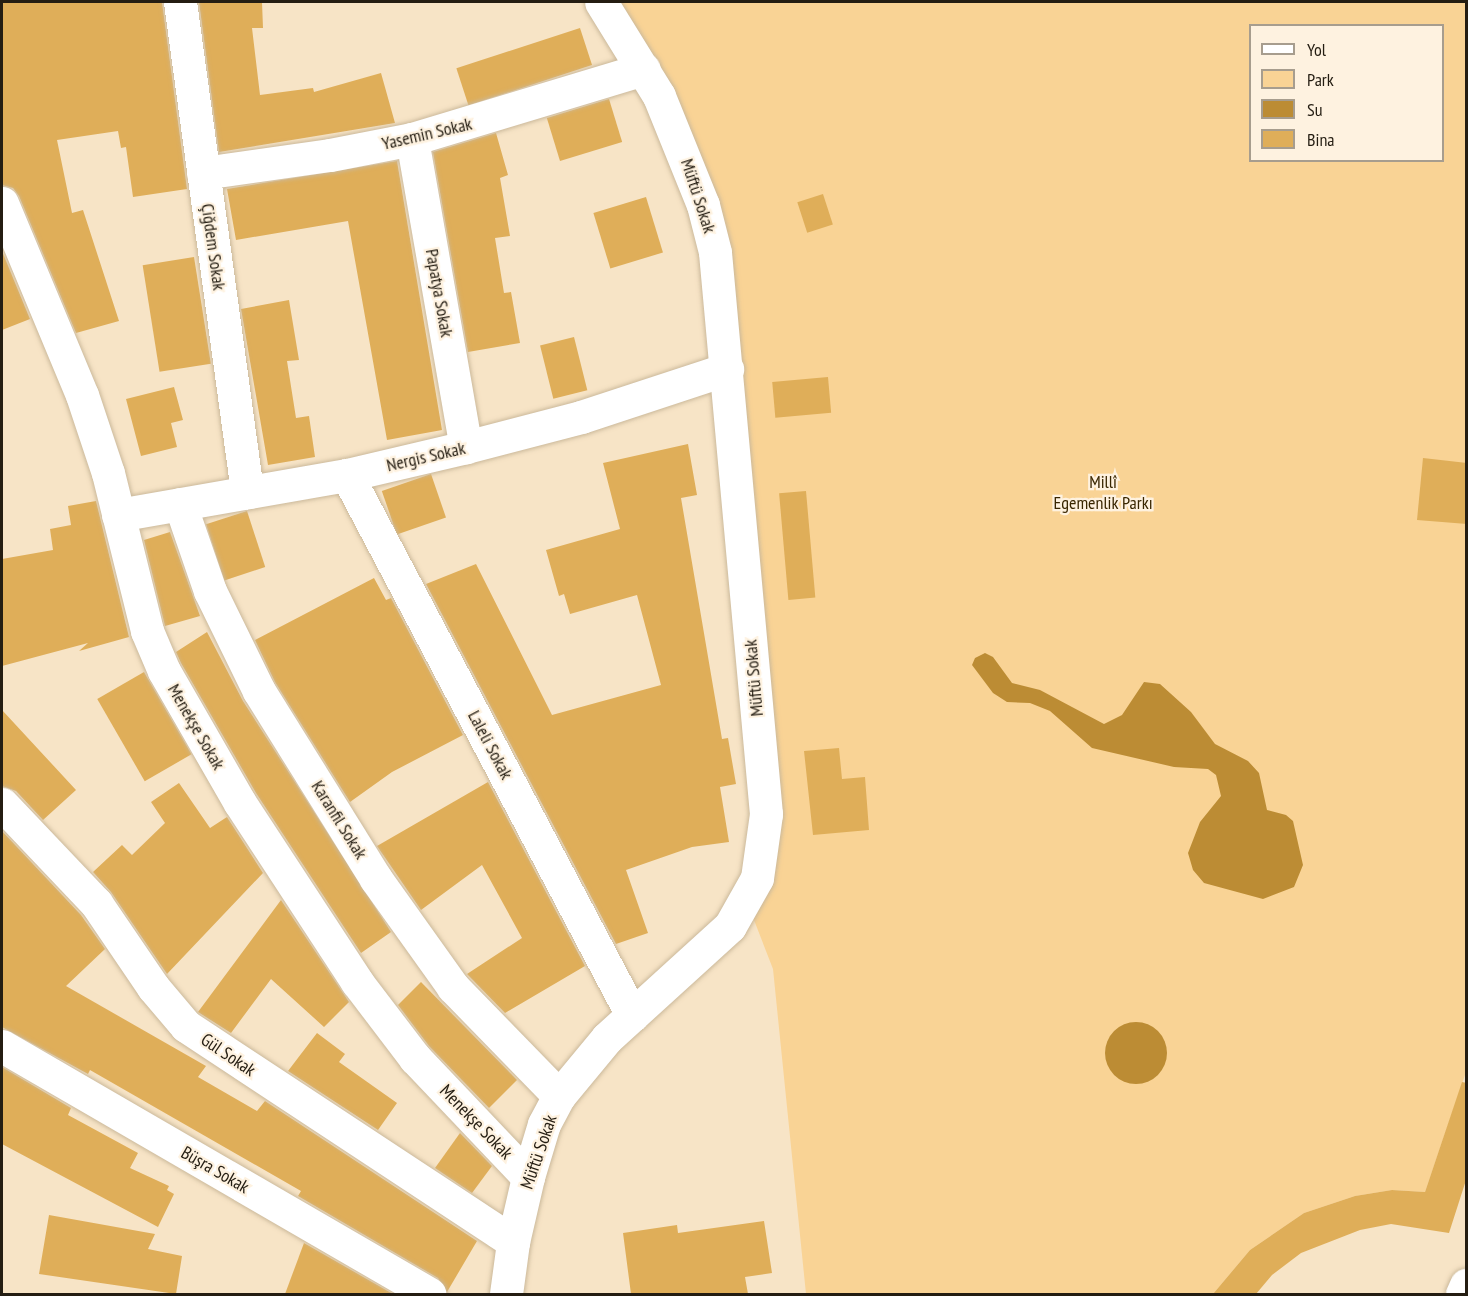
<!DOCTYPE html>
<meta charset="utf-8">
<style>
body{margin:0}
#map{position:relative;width:1468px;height:1296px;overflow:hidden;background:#f7e4c6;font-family:"PT Sans Narrow",sans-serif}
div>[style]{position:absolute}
.green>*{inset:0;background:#f9d395}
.water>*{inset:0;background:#bc8c34}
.round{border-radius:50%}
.building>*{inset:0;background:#dfae59;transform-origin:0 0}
.roads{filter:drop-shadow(0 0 2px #cbb99b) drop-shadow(0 0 2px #cbb99b)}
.minor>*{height:33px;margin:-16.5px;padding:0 16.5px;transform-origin:16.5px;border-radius:16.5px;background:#fff}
.tertiary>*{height:33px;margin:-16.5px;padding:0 16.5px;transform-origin:16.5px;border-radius:16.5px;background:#fff}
span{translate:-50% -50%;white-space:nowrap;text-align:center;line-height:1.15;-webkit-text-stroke:4.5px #fef2e0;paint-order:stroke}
.street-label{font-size:18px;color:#241d12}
.park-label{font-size:18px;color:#392600}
.frame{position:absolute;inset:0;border:3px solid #241d12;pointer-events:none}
.legend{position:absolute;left:1249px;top:24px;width:195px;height:138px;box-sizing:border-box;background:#fef2e0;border:2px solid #a79d8e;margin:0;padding:8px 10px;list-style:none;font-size:18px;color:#241d12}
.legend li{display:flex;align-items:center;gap:12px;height:30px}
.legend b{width:30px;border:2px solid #a79d8e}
</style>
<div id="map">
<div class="green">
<i style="clip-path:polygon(evenodd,601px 2px,1466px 2px,1466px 1072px,1425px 1192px,1392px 1190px,1355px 1196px,1304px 1213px,1250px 1250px,1213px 1294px,806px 1294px,773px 969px,747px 902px,757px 878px,715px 252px,601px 2px,1250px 26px,1442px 26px,1442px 160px,1250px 160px,1250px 26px)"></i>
</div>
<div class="water">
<i style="clip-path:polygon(985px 653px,993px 657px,1012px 683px,1040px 690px,1104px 724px,1122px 715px,1144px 682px,1160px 684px,1191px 712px,1215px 744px,1248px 761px,1259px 773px,1267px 810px,1286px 815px,1293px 821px,1303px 865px,1294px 887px,1263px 899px,1204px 883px,1193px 870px,1188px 853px,1200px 822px,1221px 796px,1216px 775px,1208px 769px,1174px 767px,1092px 748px,1050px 711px,1030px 703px,1007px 702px,993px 693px,972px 665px,975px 658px)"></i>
<i class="round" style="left:1105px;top:1022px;width:62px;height:62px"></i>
</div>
<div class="building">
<i style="clip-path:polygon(2px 2px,162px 2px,187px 189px,133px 197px,126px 147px,121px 148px,118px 131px,57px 140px,72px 213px,83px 210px,119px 321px,76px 333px,19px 196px,13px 188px,2px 185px)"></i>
<i style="clip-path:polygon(199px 2px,262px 2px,263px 28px,252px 28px,260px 95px,313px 88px,314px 92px,381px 73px,395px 123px,219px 152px)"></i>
<i style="left:580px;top:28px;width:39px;height:130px;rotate:72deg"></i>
<i style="left:609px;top:99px;width:45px;height:65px;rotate:73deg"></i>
<i style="clip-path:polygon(496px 133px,508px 175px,500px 178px,510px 236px,495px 238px,504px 293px,511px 292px,520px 343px,468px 352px,433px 152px)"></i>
<i style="clip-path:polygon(397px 161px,442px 430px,387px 440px,348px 221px,236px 240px,227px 189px)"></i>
<i style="left:823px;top:194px;width:32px;height:27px;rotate:72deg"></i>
<i style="left:646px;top:197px;width:58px;height:55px;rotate:73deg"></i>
<i style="clip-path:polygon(2px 251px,30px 319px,2px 330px)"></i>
<i style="left:194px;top:257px;width:108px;height:52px;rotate:81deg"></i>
<i style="clip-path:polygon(289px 300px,299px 360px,287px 361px,296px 418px,309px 416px,315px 457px,268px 465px,241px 309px)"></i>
<i style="left:574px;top:337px;width:55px;height:35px;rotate:76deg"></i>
<i style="left:828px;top:377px;width:36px;height:56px;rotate:85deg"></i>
<i style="clip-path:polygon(174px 387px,183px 420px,171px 423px,177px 447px,141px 456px,126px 399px)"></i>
<i style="clip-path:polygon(688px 444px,697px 495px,681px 498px,722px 739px,728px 738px,736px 784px,720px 787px,729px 842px,692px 847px,626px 870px,648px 933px,616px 944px,426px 584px,476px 564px,552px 715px,661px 685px,637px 595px,570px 614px,564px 594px,559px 596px,546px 550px,620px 529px,603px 463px)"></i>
<i style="clip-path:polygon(1423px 458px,1467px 463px,1467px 524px,1417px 520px)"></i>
<i style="left:431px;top:474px;width:46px;height:52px;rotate:71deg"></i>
<i style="left:806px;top:491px;width:107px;height:27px;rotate:85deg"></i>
<i style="clip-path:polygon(96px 501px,129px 637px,79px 651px,88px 643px,2px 666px,2px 559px,53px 550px,50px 529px,71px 525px,68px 506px)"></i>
<i style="left:247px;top:511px;width:59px;height:43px;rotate:72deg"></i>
<i style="clip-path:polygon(170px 532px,200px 616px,165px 626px,144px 540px)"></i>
<i style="clip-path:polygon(374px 578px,386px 600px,391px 598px,463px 735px,392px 772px,350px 802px,275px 682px,255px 640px)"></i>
<i style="clip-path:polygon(207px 632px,243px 701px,391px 932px,361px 953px,256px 793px,181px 663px,176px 652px)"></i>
<i style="left:144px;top:672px;width:95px;height:54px;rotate:60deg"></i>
<i style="clip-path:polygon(2px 710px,76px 790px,43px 820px,16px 791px,2px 786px)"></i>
<i style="clip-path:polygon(839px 748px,842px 779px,865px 777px,869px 830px,813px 835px,804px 751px)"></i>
<i style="clip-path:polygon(488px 782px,585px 966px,505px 1013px,467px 974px,522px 938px,482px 865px,421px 910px,377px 846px)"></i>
<i style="clip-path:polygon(179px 783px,210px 828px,227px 817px,263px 873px,167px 974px,111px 892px,93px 872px,122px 845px,132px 855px,165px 823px,151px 802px)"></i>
<i style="clip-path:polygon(2px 831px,81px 915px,105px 949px,66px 986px,206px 1066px,198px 1077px,257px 1111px,265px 1101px,477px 1241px,447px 1292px,438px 1278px,298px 1196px,301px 1191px,90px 1070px,88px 1074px,2px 1027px)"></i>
<i style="clip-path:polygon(281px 900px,349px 1002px,324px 1027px,271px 979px,231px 1033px,198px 1012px)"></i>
<i style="clip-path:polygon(421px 982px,517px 1080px,489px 1108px,429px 1046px,398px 1005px)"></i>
<i style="clip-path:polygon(317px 1033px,345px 1054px,339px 1062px,397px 1103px,378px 1130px,288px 1071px)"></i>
<i style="clip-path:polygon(2px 1067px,71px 1108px,68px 1115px,138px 1153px,130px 1168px,169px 1186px,167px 1190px,174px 1194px,158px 1227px,2px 1144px)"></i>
<i style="clip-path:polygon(1462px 1082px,1467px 1083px,1467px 1177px,1449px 1233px,1391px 1224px,1360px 1230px,1301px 1253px,1272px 1275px,1256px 1294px,1213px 1294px,1250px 1250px,1304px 1213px,1355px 1196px,1392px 1190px,1425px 1192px)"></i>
<i style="clip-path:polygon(460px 1133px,492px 1166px,472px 1193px,435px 1168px)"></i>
<i style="clip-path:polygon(49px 1215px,155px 1234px,148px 1249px,182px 1256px,176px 1294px,39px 1274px)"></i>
<i style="clip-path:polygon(764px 1221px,772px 1273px,745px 1277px,748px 1294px,631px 1294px,623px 1233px,677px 1225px,678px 1233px)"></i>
<i style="clip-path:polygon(304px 1243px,393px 1294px,285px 1294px)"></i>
</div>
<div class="roads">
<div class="minor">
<i style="left:180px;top:2px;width:495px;rotate:82.2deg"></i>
<i style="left:412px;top:139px;width:313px;rotate:80.1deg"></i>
<i style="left:203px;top:173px;width:128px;rotate:-8.1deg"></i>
<i style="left:330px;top:155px;width:84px;rotate:-11deg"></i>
<i style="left:412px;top:139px;width:242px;rotate:-16.8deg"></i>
<i style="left:2px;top:203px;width:208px;rotate:67.4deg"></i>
<i style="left:82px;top:395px;width:82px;rotate:71.6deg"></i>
<i style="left:108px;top:473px;width:163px;rotate:76.1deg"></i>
<i style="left:147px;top:631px;width:43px;rotate:67deg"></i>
<i style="left:164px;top:671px;width:152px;rotate:60.1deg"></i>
<i style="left:240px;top:803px;width:214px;rotate:56.8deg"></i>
<i style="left:357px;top:982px;width:96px;rotate:52.7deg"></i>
<i style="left:415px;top:1058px;width:164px;rotate:46.5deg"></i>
<i style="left:347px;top:475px;width:611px;rotate:62.18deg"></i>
<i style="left:180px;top:504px;width:92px;rotate:71deg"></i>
<i style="left:210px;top:591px;width:111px;rotate:63.9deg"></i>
<i style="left:259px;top:691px;width:221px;rotate:58.1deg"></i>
<i style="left:376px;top:879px;width:133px;rotate:54.5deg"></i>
<i style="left:453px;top:987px;width:152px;rotate:45.8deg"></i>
<i style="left:118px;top:515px;width:232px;rotate:-9.9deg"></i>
<i style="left:347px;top:475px;width:122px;rotate:-13.2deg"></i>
<i style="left:466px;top:447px;width:119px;rotate:-14.6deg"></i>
<i style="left:581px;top:417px;width:154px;rotate:-18.2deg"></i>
<i style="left:2px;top:804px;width:137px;rotate:46.5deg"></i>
<i style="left:96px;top:903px;width:102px;rotate:55.8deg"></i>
<i style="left:153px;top:987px;width:51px;rotate:49.8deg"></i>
<i style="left:186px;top:1026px;width:392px;rotate:33.4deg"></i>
<i style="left:2px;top:1046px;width:494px;rotate:30.1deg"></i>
<i style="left:506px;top:1294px;width:52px;rotate:-82.3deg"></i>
<i style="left:513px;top:1242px;width:67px;rotate:-77deg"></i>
<i style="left:528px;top:1177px;width:55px;rotate:-73.2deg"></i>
<i style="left:544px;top:1124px;width:32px;rotate:-62deg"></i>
<i style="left:559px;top:1096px;width:75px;rotate:-50.4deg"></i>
<i style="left:607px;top:1038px;width:166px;rotate:-42.3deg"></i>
<i style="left:730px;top:926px;width:55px;rotate:-60.6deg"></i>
<i style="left:757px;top:878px;width:65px;rotate:-82deg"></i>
<i style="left:766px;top:814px;width:564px;rotate:-95.19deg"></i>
<i style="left:715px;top:252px;width:49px;rotate:-104.3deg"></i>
<i style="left:703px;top:205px;width:118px;rotate:-112deg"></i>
<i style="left:659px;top:96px;width:110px;rotate:-121.7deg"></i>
</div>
<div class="tertiary">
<i style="left:1462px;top:1294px;width:10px;rotate:-66deg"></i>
</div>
</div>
<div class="street-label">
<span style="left:427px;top:134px;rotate:-13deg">Yasemin Sokak</span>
<span style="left:698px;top:196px;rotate:72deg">Müftü Sokak</span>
<span style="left:213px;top:247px;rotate:82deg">Çiğdem Sokak</span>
<span style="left:439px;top:293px;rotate:80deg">Papatya Sokak</span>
<span style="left:426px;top:457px;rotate:-13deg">Nergis Sokak</span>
<span style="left:754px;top:678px;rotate:-95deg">Müftü Sokak</span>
<span style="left:196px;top:727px;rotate:60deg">Menekşe Sokak</span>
<span style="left:490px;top:745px;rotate:62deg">Laleli Sokak</span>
<span style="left:339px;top:820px;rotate:58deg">Karanfil Sokak</span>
<span style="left:228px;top:1055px;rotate:34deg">Gül Sokak</span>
<span style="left:476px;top:1122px;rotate:46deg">Menekşe Sokak</span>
<span style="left:539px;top:1152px;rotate:-71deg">Müftü Sokak</span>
<span style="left:215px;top:1170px;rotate:30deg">Büşra Sokak</span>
</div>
<div class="park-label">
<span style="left:1103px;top:493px">Millî<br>Egemenlik Parkı</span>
</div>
<div class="frame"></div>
<ul class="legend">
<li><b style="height:8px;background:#fff"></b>Yol</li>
<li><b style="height:16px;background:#f9d395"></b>Park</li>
<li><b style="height:16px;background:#bc8c34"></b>Su</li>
<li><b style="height:16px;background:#dfae59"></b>Bina</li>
</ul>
</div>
